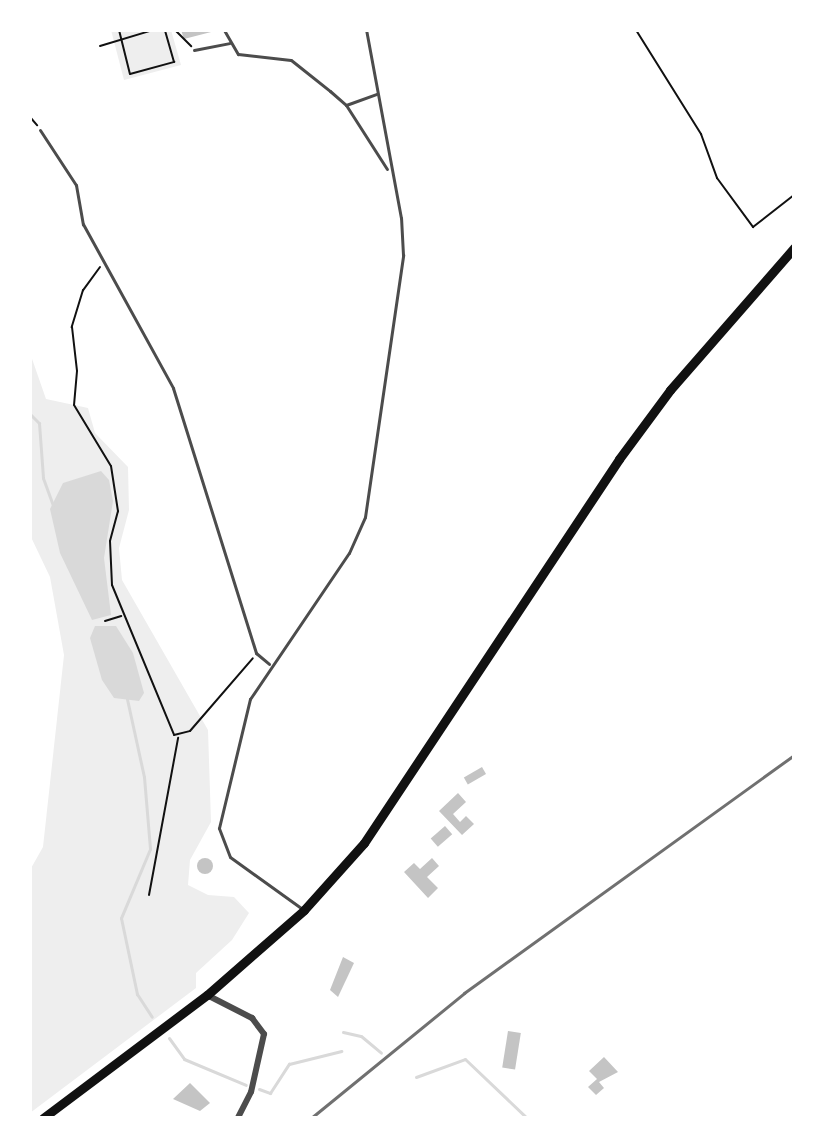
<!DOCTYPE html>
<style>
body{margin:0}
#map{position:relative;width:824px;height:1148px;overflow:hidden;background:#fff;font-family:Cabin,sans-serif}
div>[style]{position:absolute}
.green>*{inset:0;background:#eee}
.water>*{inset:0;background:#d9d9d9}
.stream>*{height:3px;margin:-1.5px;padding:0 1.5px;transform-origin:1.5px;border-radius:1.5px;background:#d9d9d9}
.building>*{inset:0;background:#c4c4c4;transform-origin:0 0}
.round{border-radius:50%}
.path>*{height:2px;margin:-1px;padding:0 1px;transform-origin:1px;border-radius:1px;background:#111}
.service>*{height:3px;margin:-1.5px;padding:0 1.5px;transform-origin:1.5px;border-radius:1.5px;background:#4c4c4c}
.minor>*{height:6px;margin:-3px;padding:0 3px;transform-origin:3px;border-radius:3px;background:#4c4c4c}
.secondary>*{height:9px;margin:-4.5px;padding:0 4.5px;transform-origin:4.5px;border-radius:4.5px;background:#111}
.rail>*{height:3px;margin:-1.5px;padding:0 1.5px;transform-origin:1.5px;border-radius:1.5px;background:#707070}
span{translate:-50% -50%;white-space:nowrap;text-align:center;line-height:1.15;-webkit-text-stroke:7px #fff;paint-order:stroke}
.frame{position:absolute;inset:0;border:32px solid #fff;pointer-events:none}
</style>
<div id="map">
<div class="green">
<i style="clip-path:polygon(111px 30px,171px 30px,181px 65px,124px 80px)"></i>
<i style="clip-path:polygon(30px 353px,46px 399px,88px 408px,95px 433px,128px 467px,129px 510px,119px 548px,122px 580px,208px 730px,211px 822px,190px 860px,188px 885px,208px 895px,234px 897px,249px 913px,232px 940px,196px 973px,196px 988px,30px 1113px,30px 870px,43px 847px,64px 655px,50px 577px,30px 535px)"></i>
</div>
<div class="water">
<i style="clip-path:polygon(101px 471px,109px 480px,113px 501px,104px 558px,111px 615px,92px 620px,60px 553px,50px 509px,63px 483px)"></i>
<i style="clip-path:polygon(95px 626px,116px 626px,133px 653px,144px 693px,139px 701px,114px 698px,102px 680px,90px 638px)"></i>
</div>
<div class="stream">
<i style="left:30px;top:414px;width:13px;rotate:45deg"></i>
<i style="left:39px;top:423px;width:55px;rotate:85.8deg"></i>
<i style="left:43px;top:478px;width:29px;rotate:70deg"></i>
<i style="left:127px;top:699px;width:80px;rotate:77.7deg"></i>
<i style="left:144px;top:777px;width:72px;rotate:85.2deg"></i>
<i style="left:150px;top:849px;width:75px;rotate:112.8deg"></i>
<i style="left:121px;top:918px;width:78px;rotate:78.1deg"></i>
<i style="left:137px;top:994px;width:27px;rotate:57deg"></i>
<i style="left:343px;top:1032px;width:18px;rotate:13deg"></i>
<i style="left:361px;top:1036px;width:26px;rotate:40deg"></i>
<i style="left:169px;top:1038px;width:26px;rotate:54deg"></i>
<i style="left:184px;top:1059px;width:67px;rotate:22.8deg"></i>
<i style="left:416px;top:1077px;width:52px;rotate:-20.2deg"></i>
<i style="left:465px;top:1059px;width:86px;rotate:43.6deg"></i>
<i style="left:259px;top:1089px;width:12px;rotate:20deg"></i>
<i style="left:270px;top:1093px;width:35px;rotate:-57deg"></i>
<i style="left:289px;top:1064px;width:54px;rotate:-14deg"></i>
</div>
<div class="building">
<i style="clip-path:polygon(181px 30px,214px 30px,215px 31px,184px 39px)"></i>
<i style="left:482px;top:767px;width:8px;height:21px;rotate:60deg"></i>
<i style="clip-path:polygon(458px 793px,466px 802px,453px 814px,460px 822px,466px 816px,474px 824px,462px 835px,439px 811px)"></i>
<i style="left:445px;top:826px;width:11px;height:19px;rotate:49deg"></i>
<i style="clip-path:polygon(432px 858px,439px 866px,427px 877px,438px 888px,428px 898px,404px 872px,414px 863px,420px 869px)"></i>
<i class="round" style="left:197px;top:858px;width:16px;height:16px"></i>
<i style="clip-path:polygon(343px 957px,354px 963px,338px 997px,330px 990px)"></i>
<i style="left:508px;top:1031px;width:13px;height:37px;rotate:9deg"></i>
<i style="clip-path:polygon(604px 1057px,618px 1072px,599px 1082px,604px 1088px,596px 1095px,588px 1087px,597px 1079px,589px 1071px)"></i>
<i style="clip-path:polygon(190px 1083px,210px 1103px,200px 1111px,173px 1099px)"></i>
</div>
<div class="path">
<i style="left:119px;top:30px;width:45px;rotate:76deg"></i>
<i style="left:130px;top:74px;width:46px;rotate:-15.3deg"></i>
<i style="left:174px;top:62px;width:33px;rotate:-106deg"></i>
<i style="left:175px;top:30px;width:23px;rotate:45deg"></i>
<i style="left:636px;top:30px;width:123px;rotate:58deg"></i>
<i style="left:701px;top:134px;width:47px;rotate:70deg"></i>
<i style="left:717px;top:178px;width:61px;rotate:53.7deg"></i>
<i style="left:753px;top:227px;width:52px;rotate:-38deg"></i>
<i style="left:100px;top:46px;width:55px;rotate:-16.8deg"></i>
<i style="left:30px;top:117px;width:11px;rotate:49deg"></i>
<i style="left:100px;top:267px;width:29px;rotate:126deg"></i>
<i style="left:83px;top:290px;width:39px;rotate:107deg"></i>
<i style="left:72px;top:327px;width:44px;rotate:83.5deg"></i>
<i style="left:77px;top:371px;width:34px;rotate:95deg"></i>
<i style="left:74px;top:405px;width:71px;rotate:58.8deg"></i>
<i style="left:111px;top:466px;width:46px;rotate:81.2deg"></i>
<i style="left:118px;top:511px;width:31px;rotate:105deg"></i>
<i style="left:110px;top:541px;width:44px;rotate:87.4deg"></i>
<i style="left:112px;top:585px;width:162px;rotate:67.5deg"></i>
<i style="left:174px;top:735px;width:16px;rotate:-14deg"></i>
<i style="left:190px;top:731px;width:96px;rotate:-49.2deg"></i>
<i style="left:105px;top:621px;width:17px;rotate:-17deg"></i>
<i style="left:149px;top:895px;width:160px;rotate:-79.5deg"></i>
</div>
<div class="service">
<i style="left:224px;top:30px;width:28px;rotate:60deg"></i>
<i style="left:238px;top:54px;width:53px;rotate:6.5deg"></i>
<i style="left:291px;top:60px;width:50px;rotate:38.5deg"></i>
<i style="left:330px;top:91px;width:21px;rotate:41deg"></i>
<i style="left:346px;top:105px;width:76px;rotate:57.4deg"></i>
<i style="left:194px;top:50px;width:36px;rotate:-11deg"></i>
<i style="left:346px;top:105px;width:32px;rotate:-20deg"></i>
<i style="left:40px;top:130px;width:66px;rotate:56.8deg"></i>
<i style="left:76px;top:185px;width:40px;rotate:80deg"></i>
<i style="left:83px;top:224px;width:187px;rotate:61.2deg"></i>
<i style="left:173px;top:388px;width:278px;rotate:72.6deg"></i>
<i style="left:256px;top:653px;width:17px;rotate:40deg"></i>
<i style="left:301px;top:908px;width:87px;rotate:-144.3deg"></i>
<i style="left:230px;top:857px;width:31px;rotate:-111deg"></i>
<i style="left:219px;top:828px;width:133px;rotate:-76.5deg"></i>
<i style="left:250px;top:699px;width:176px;rotate:-55.9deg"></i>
<i style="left:349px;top:553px;width:39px;rotate:-66deg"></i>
<i style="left:365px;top:517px;width:265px;rotate:-81.7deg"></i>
<i style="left:403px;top:255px;width:37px;rotate:-93deg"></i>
<i style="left:401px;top:218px;width:191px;rotate:-100.5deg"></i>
</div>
<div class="minor">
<i style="left:207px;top:995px;width:51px;rotate:27.1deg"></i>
<i style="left:252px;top:1018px;width:20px;rotate:53deg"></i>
<i style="left:264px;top:1034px;width:59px;rotate:102.6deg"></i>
<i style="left:251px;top:1092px;width:29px;rotate:117deg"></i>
</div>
<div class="secondary">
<i style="left:43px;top:1118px;width:205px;rotate:-36.9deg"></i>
<i style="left:207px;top:995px;width:129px;rotate:-41.2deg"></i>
<i style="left:304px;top:910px;width:90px;rotate:-48.2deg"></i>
<i style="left:364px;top:843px;width:461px;rotate:-56.4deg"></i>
<i style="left:619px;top:459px;width:86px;rotate:-53.5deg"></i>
<i style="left:670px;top:390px;width:189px;rotate:-48.9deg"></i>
</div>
<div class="rail">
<i style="left:311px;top:1118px;width:198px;rotate:-39.2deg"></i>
<i style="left:464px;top:993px;width:407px;rotate:-35.8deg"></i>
</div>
<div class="frame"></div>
</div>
